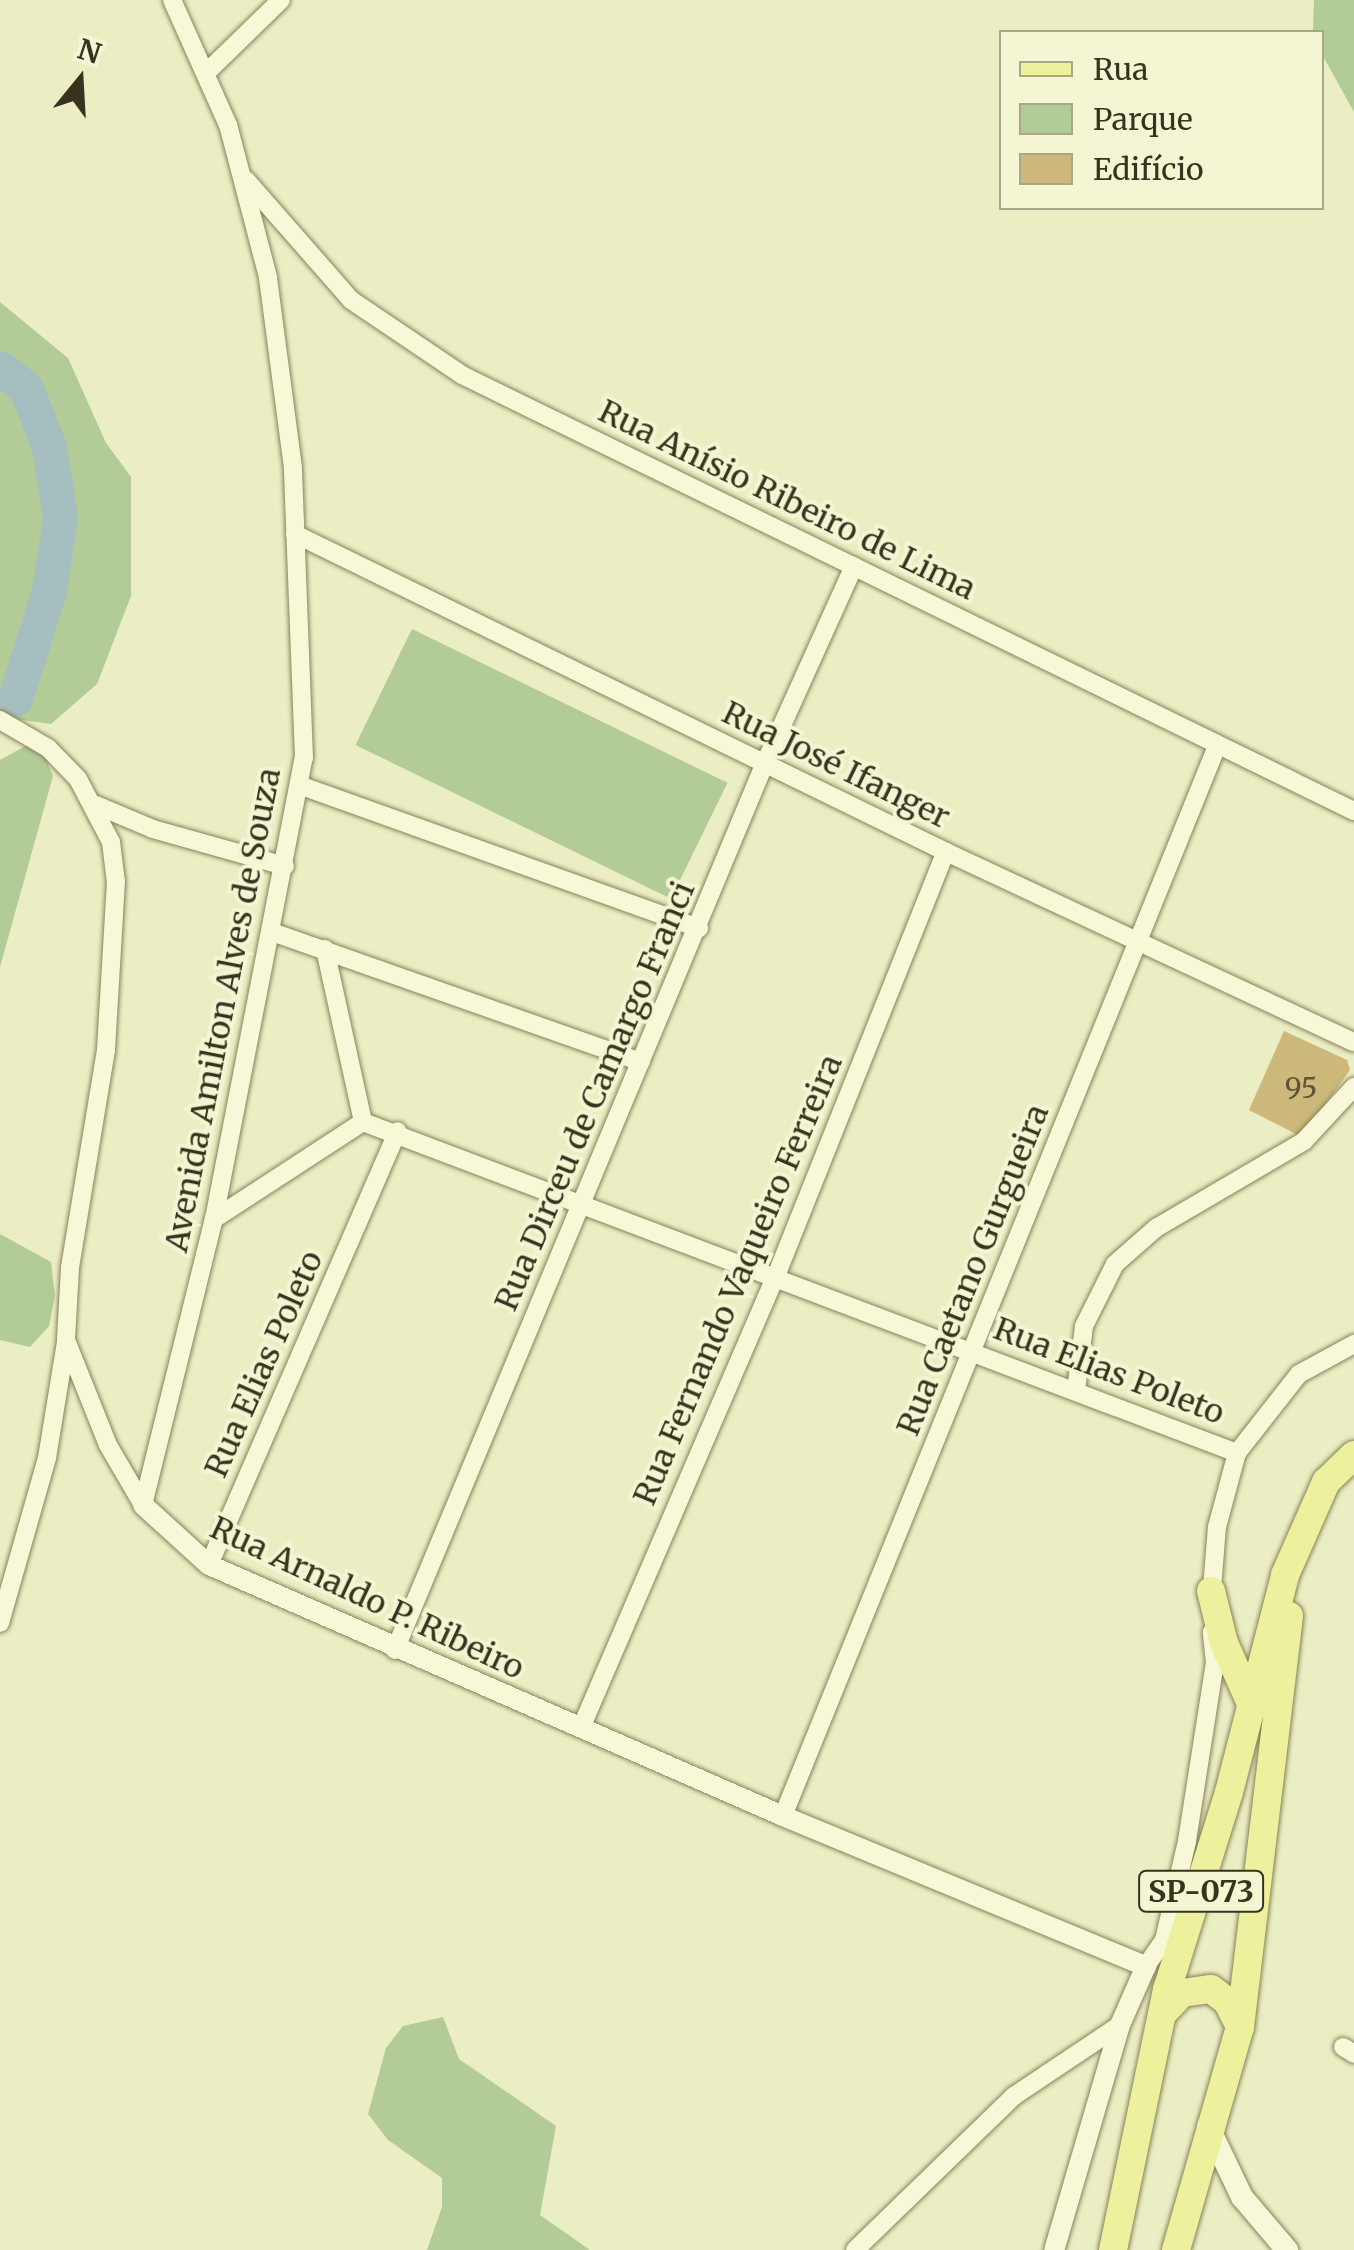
<!DOCTYPE html>
<meta charset="utf-8">
<style>
body{margin:0}
#map{position:relative;width:1354px;height:2250px;overflow:hidden;background:#ebedc3;font-family:Merriweather,serif}
div>[style]{position:absolute}
.green>*{inset:0;background:#b3cb97;transform-origin:0 0}
.river>*{height:35px;margin:-17.5px;padding:0 17.5px;transform-origin:17.5px;border-radius:17.5px;background:#a5bfc0}
.building>*{inset:0;background:#cbb87a}
.roads{filter:drop-shadow(0 0 2px #87825a) drop-shadow(0 0 2px #87825a)}
.minor>*{height:18px;margin:-9px;padding:0 9px;transform-origin:9px;border-radius:9px;background:#f7f8d7}
.tertiary>*{height:20px;margin:-10px;padding:0 10px;transform-origin:10px;border-radius:10px;background:#f7f8d7}
.secondary>*{height:22px;margin:-11px;padding:0 11px;transform-origin:11px;border-radius:11px;background:#f7f8d7}
.primary>*{height:28px;margin:-14px;padding:0 14px;transform-origin:14px;border-radius:14px;background:#edf09c}
span{translate:-50% -50%;white-space:nowrap;text-align:center;line-height:1.15;-webkit-text-stroke:8px #f3f5d3;paint-order:stroke}
.number-label{font-size:28px;color:#5d5435}
.number-label span{-webkit-text-stroke-width:0}
.shield-label span{padding:2px 8px;background:#f3f5d3;border:2px solid;border-radius:8px;-webkit-text-stroke-width:0}
.shield-label{font-size:30px;color:#38331e;font-weight:700}
.street-label{font-size:32px;color:#38331e}
.legend{position:absolute;left:999px;top:30px;width:325px;height:180px;box-sizing:border-box;background:#f3f5d3;border:2px solid #a8a78b;margin:0;padding:12px 18px;list-style:none;font-size:30px;color:#38331e}
.legend li{display:flex;align-items:center;gap:20px;height:50px}
.legend b{width:50px;border:2px solid #a8a78b}
.north{position:absolute;left:30px;top:30px;width:100px;height:100px;-webkit-text-stroke:8px #f3f5d3;paint-order:stroke;rotate:18deg;font-size:28px;font-weight:700;line-height:40px;text-align:center;color:#38331e}
.north::after{content:'';display:block;margin:auto;width:35px;height:45px;background:#38331e;clip-path:polygon(50% 0,100% 100%,50% 72%,0 100%)}
</style>
<div id="map">
<div class="green">
<i style="clip-path:polygon(1314px 0,1354px 0,1354px 112px,1324px 58px,1322px 32px,1313px 30px)"></i>
<i style="clip-path:polygon(0 302px,68px 358px,106px 443px,131px 477px,131px 596px,97px 684px,51px 724px,0 717px)"></i>
<i style="left:412px;top:629px;width:351px;height:129px;rotate:26deg"></i>
<i style="clip-path:polygon(38px 739px,53px 776px,0 967px,0 760px)"></i>
<i style="clip-path:polygon(0 1234px,51px 1262px,55px 1296px,49px 1326px,30px 1347px,0 1340px)"></i>
<i style="clip-path:polygon(443px 2017px,459px 2059px,556px 2126px,540px 2215px,590px 2250px,427px 2250px,442px 2207px,442px 2178px,388px 2140px,368px 2114px,386px 2048px,403px 2026px)"></i>
</div>
<div class="river">
<i style="left:0;top:368px;width:33px;rotate:38deg"></i>
<i style="left:26px;top:388px;width:63px;rotate:68.7deg"></i>
<i style="left:49px;top:447px;width:71px;rotate:81.1deg"></i>
<i style="left:60px;top:517px;width:75px;rotate:98.5deg"></i>
<i style="left:49px;top:591px;width:113px;rotate:107.5deg"></i>
</div>
<div class="building">
<i style="clip-path:polygon(1284px 1031px,1347px 1060px,1350px 1070px,1302px 1137px,1249px 1110px)"></i>
</div>
<div class="roads">
<div class="minor">
<i style="left:207px;top:72px;width:103px;rotate:-44.2deg"></i>
<i style="left:246px;top:180px;width:159px;rotate:48.8deg"></i>
<i style="left:351px;top:300px;width:134px;rotate:34deg"></i>
<i style="left:462px;top:375px;width:993px;rotate:26.05deg"></i>
<i style="left:295px;top:534px;width:725px;rotate:26.03deg"></i>
<i style="left:946px;top:852px;width:450px;rotate:25deg"></i>
<i style="left:0;top:720px;width:56px;rotate:30.3deg"></i>
<i style="left:48px;top:748px;width:43px;rotate:45.9deg"></i>
<i style="left:78px;top:779px;width:71px;rotate:62.4deg"></i>
<i style="left:111px;top:842px;width:39px;rotate:83deg"></i>
<i style="left:116px;top:881px;width:169px;rotate:93.4deg"></i>
<i style="left:106px;top:1050px;width:221px;rotate:99.4deg"></i>
<i style="left:70px;top:1268px;width:72px;rotate:93.2deg"></i>
<i style="left:66px;top:1340px;width:113px;rotate:68.2deg"></i>
<i style="left:108px;top:1445px;width:69px;rotate:59.7deg"></i>
<i style="left:299px;top:785px;width:425px;rotate:19.7deg"></i>
<i style="left:96px;top:805px;width:62px;rotate:22.8deg"></i>
<i style="left:153px;top:829px;width:137px;rotate:15.7deg"></i>
<i style="left:272px;top:932px;width:391px;rotate:19.4deg"></i>
<i style="left:325px;top:949px;width:177px;rotate:77.6deg"></i>
<i style="left:363px;top:1122px;width:935px;rotate:20.74deg"></i>
<i style="left:214px;top:1219px;width:178px;rotate:-33.1deg"></i>
<i style="left:1076px;top:1391px;width:65px;rotate:-83deg"></i>
<i style="left:1084px;top:1326px;width:69px;rotate:-63.4deg"></i>
<i style="left:1115px;top:1264px;width:55px;rotate:-41.3deg"></i>
<i style="left:1156px;top:1228px;width:172px;rotate:-30.4deg"></i>
<i style="left:1304px;top:1141px;width:74px;rotate:-47.2deg"></i>
<i style="left:143px;top:1505px;width:295px;rotate:-76.1deg"></i>
<i style="left:214px;top:1219px;width:470px;rotate:-79deg"></i>
<i style="left:304px;top:758px;width:290px;rotate:-92.2deg"></i>
<i style="left:293px;top:468px;width:193px;rotate:-97.5deg"></i>
<i style="left:268px;top:277px;width:157px;rotate:-104.7deg"></i>
<i style="left:228px;top:125px;width:137px;rotate:-114.1deg"></i>
<i style="left:209px;top:1565px;width:473px;rotate:-66.5deg"></i>
<i style="left:1211px;top:1601px;width:74px;rotate:-85.4deg"></i>
<i style="left:1217px;top:1527px;width:77px;rotate:-74.9deg"></i>
<i style="left:1237px;top:1453px;width:100px;rotate:-51.9deg"></i>
<i style="left:1299px;top:1374px;width:63px;rotate:-28.6deg"></i>
<i style="left:0;top:1623px;width:172px;rotate:-74.1deg"></i>
<i style="left:47px;top:1458px;width:118px;rotate:-80.7deg"></i>
<i style="left:395px;top:1650px;width:961px;rotate:-67.36deg"></i>
<i style="left:765px;top:763px;width:216px;rotate:-65.7deg"></i>
<i style="left:581px;top:1728px;width:492px;rotate:-66.7deg"></i>
<i style="left:776px;top:1276px;width:457px;rotate:-68.2deg"></i>
<i style="left:783px;top:1816px;width:1155px;rotate:-67.92deg"></i>
<i style="left:1146px;top:1966px;width:32px;rotate:-55deg"></i>
<i style="left:1164px;top:1940px;width:102px;rotate:-76.9deg"></i>
<i style="left:1187px;top:1841px;width:180px;rotate:-81.1deg"></i>
<i style="left:1215px;top:1663px;width:31px;rotate:-96deg"></i>
<i style="left:1343px;top:2047px;width:13px;rotate:32deg"></i>
<i style="left:855px;top:2250px;width:221px;rotate:-44.1deg"></i>
<i style="left:1014px;top:2096px;width:128px;rotate:-33.8deg"></i>
</div>
<div class="tertiary">
<i style="left:143px;top:1505px;width:89px;rotate:42.3deg"></i>
<i style="left:209px;top:1565px;width:626px;rotate:23.62deg"></i>
<i style="left:783px;top:1816px;width:393px;rotate:22.5deg"></i>
<i style="left:1146px;top:1966px;width:64px;rotate:113.8deg"></i>
<i style="left:1120px;top:2025px;width:234px;rotate:106.3deg"></i>
</div>
<div class="secondary">
<i style="left:1208px;top:2126px;width:79px;rotate:64.4deg"></i>
<i style="left:1242px;top:2197px;width:70px;rotate:49.7deg"></i>
</div>
<div class="primary">
<i style="left:1211px;top:1591px;width:54px;rotate:76deg"></i>
<i style="left:1224px;top:1643px;width:69px;rotate:66deg"></i>
<i style="left:1166px;top:2010px;width:23px;rotate:-47deg"></i>
<i style="left:1182px;top:1993px;width:29px;rotate:-8deg"></i>
<i style="left:1211px;top:1989px;width:20px;rotate:37deg"></i>
<i style="left:1227px;top:2001px;width:29px;rotate:63deg"></i>
<i style="left:1113px;top:2250px;width:266px;rotate:-78.3deg"></i>
<i style="left:1167px;top:1990px;width:207px;rotate:-72.6deg"></i>
<i style="left:1229px;top:1792px;width:224px;rotate:-75.5deg"></i>
<i style="left:1285px;top:1575px;width:102px;rotate:-66.2deg"></i>
<i style="left:1326px;top:1482px;width:39px;rotate:-44deg"></i>
<i style="left:1176px;top:2250px;width:232px;rotate:-74deg"></i>
<i style="left:1240px;top:2027px;width:414px;rotate:-83.2deg"></i>
</div>
</div>
<div class="number-label">
<span style="left:1301px;top:1088px">95</span>
</div>
<div class="shield-label">
<span style="left:1201px;top:1891px">SP-073</span>
</div>
<div class="street-label">
<span style="left:787px;top:500px;rotate:26deg">Rua Anísio Ribeiro de Lima</span>
<span style="left:836px;top:765px;rotate:26deg">Rua José Ifanger</span>
<span style="left:223px;top:1010px;rotate:-79deg">Avenida Amilton Alves de Souza</span>
<span style="left:595px;top:1096px;rotate:-67deg">Rua Dirceu de Camargo Franci</span>
<span style="left:973px;top:1270px;rotate:-68deg">Rua Caetano Gurgueira</span>
<span style="left:738px;top:1280px;rotate:-67deg">Rua Fernando Vaqueiro Ferreira</span>
<span style="left:264px;top:1364px;rotate:-66deg">Rua Elias Poleto</span>
<span style="left:1109px;top:1371px;rotate:21deg">Rua Elias Poleto</span>
<span style="left:367px;top:1598px;rotate:25deg">Rua Arnaldo P. Ribeiro</span>
</div>
<ul class="legend">
<li><b style="height:12px;background:#edf09c"></b>Rua</li>
<li><b style="height:28px;background:#b3cb97"></b>Parque</li>
<li><b style="height:28px;background:#cbb87a"></b>Edifício</li>
</ul>
<div class="north">N</div>
</div>
